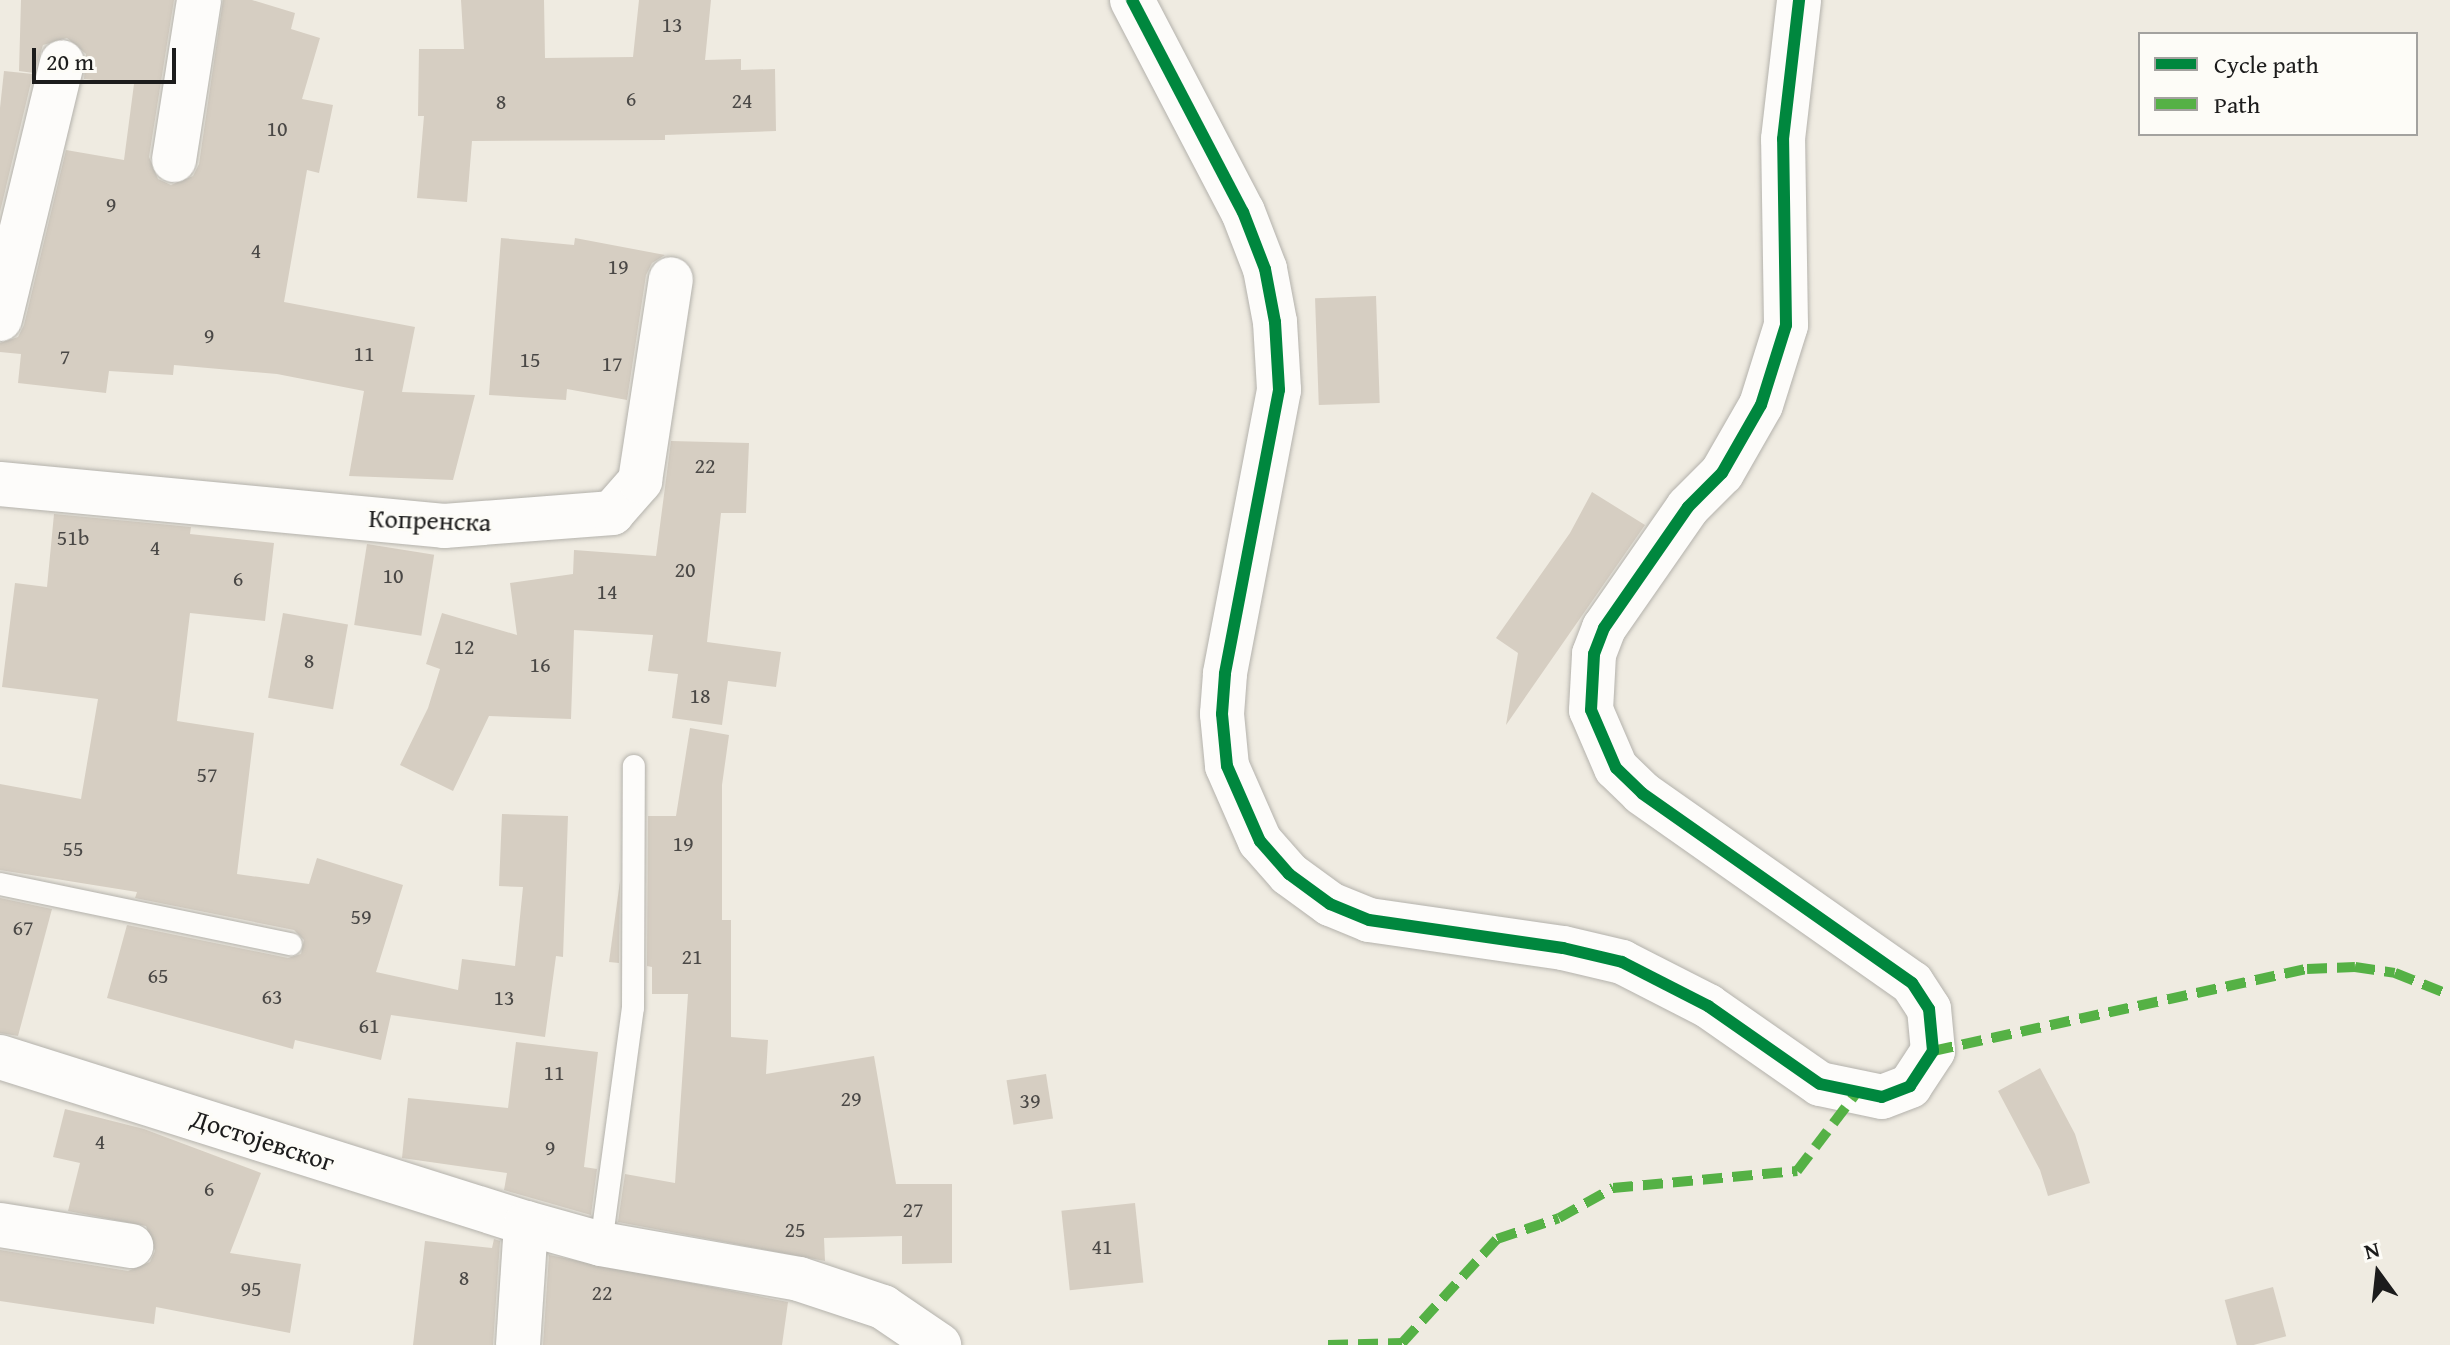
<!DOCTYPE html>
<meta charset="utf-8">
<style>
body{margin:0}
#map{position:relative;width:2450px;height:1345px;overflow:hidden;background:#efebe1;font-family:"Gentium Book Plus",serif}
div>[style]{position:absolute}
.building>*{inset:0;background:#d6cec2;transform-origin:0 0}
.roads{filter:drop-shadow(0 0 2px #b4b2ac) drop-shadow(0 0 2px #b4b2ac)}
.service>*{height:22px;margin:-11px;padding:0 11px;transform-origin:11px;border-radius:11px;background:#fdfcfa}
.minor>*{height:44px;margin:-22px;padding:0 22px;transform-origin:22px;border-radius:22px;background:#fdfcfa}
.secondary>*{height:44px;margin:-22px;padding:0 22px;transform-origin:22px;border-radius:22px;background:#fdfcfa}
.quiet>*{height:10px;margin-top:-5px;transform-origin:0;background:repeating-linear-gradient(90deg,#55b145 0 20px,transparent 0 30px)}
.cycleway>*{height:12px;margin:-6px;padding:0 6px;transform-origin:6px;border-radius:6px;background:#00873e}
span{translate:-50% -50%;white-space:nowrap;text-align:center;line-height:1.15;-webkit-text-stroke:6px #fdfcf7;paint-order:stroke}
.number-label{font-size:22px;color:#4a4846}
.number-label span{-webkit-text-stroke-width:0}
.street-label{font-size:26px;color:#1c1c1c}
.legend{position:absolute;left:2138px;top:32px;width:280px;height:104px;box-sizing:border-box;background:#fdfcf7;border:2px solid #a3a29f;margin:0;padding:10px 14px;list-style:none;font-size:24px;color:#1c1c1c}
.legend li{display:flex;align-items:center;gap:16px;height:40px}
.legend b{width:40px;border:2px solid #a3a29f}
.north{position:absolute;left:2338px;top:1233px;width:80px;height:80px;-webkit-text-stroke:6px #fdfcf7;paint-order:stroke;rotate:345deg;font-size:22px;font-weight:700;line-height:32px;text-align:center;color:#1c1c1c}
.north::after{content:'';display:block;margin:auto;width:28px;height:36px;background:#1c1c1c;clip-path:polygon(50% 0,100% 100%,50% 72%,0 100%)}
.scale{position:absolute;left:32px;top:48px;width:144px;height:36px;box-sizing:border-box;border:4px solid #1c1c1c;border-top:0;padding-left:10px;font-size:24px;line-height:28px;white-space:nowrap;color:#1c1c1c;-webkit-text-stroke:6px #fdfcf7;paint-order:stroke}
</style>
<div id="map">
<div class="building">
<i style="clip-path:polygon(21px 0,174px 0,149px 157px,158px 179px,171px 185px,193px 176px,199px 164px,223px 0,252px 0,295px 13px,291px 29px,320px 38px,302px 99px,333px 105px,319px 173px,307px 170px,284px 302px,415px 327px,402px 392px,475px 395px,453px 480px,349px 476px,364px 391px,277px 374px,174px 365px,173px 375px,109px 371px,106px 393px,18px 383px,21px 354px,0 352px,0 343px,18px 337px,24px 325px,66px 150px,124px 160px,134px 84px,84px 79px,86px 54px,67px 38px,43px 45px,34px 73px,19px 71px)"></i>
<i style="clip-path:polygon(461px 0,544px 0,545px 58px,633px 57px,639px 0,711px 0,705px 60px,741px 59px,741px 70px,775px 69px,776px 131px,665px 135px,665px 140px,472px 141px,467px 202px,417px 198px,424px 116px,418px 116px,419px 49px,464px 49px)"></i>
<i style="clip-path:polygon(4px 71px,33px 74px,0 212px,0 108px)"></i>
<i style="clip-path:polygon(501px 238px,574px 245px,575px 238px,665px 255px,652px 263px,646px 275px,627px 400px,567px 389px,566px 400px,489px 395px)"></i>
<i style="left:1376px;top:296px;width:107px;height:61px;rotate:88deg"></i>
<i style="clip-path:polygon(671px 441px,749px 443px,746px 513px,721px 513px,707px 642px,781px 652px,776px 687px,728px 681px,722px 725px,672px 718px,678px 674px,648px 671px,653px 635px,574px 630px,571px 719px,489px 716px,453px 791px,400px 765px,428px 708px,440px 669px,426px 664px,442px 613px,517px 635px,510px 583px,573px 574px,574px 550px,656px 556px)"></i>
<i style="clip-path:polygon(1592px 492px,1645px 525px,1506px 725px,1518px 653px,1496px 638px,1570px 533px)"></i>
<i style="clip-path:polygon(54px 514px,191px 527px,190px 534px,274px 543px,265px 621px,190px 613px,177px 721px,254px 733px,237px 874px,309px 884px,317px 858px,403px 885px,376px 972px,458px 990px,462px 959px,515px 966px,523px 887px,499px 886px,502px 814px,568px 816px,563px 957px,556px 956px,545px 1037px,391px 1015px,381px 1060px,295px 1040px,293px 1049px,107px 998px,127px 925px,288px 958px,301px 954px,304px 940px,294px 930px,135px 898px,137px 892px,0 870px,0 784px,81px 799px,98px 699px,2px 687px,15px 583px,47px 587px)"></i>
<i style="left:367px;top:544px;width:68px;height:82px;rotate:9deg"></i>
<i style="left:283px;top:613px;width:66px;height:86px;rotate:10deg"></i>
<i style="clip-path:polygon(690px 728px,729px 735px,722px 785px,722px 920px,731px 920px,731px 1037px,768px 1040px,766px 1074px,874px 1056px,896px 1184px,952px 1184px,952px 1263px,902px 1264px,902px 1236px,824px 1238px,825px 1261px,618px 1222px,625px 1174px,675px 1183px,688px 994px,652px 994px,652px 967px,647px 966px,648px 816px,676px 816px)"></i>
<i style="clip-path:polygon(620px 881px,619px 963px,609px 962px)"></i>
<i style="clip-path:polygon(0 898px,52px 909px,18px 1036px,0 1033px)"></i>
<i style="clip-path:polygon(516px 1042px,598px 1052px,584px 1167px,597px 1169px,591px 1215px,504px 1190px,507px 1173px,402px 1158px,408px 1098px,508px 1108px)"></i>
<i style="clip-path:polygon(2040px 1068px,2075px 1134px,2090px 1183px,2048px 1196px,2040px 1170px,1998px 1091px)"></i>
<i style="left:1046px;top:1074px;width:45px;height:40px;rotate:81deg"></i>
<i style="clip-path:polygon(65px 1109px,144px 1129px,261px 1173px,230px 1253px,301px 1264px,290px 1333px,156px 1307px,154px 1324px,0 1301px,0 1250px,128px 1271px,150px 1262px,155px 1251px,146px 1226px,68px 1211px,80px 1163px,53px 1157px)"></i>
<i style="left:1135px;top:1203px;width:80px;height:74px;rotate:84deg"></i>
<i style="clip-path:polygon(494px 1239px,500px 1241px,493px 1345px,413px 1345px,425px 1241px,492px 1248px)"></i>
<i style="clip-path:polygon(549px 1255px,788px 1302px,782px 1345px,543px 1345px)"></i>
<i style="left:2273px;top:1287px;width:51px;height:50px;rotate:75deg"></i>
</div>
<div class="roads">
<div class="service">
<i style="left:0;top:884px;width:297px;rotate:11.7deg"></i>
<i style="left:601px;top:1244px;width:238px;rotate:-82.3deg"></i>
<i style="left:633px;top:1008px;width:242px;rotate:-89.8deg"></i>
</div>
<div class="minor">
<i style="left:174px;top:160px;width:162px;rotate:-81.1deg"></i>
<i style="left:0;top:319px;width:264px;rotate:-76.4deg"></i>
<i style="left:0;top:484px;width:446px;rotate:5.4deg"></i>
<i style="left:444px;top:526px;width:169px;rotate:-4.4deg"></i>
<i style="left:612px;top:513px;width:43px;rotate:-48.8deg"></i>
<i style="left:640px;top:481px;width:204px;rotate:-81.3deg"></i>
<i style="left:0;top:1057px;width:552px;rotate:17.52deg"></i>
<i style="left:526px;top:1223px;width:78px;rotate:15.6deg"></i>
<i style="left:601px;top:1244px;width:201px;rotate:10deg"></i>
<i style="left:799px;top:1279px;width:89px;rotate:18.4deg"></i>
<i style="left:883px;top:1307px;width:68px;rotate:34.2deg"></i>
<i style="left:0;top:1225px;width:133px;rotate:9.1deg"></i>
<i style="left:518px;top:1345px;width:122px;rotate:-86.2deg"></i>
</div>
<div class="secondary">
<i style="left:1132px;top:0;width:239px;rotate:62.4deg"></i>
<i style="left:1243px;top:212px;width:61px;rotate:68.9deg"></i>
<i style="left:1265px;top:269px;width:54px;rotate:79.3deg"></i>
<i style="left:1275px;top:322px;width:68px;rotate:86.6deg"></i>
<i style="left:1279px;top:390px;width:289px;rotate:100.8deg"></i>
<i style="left:1225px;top:674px;width:40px;rotate:94.3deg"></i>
<i style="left:1222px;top:714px;width:52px;rotate:84.5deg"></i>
<i style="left:1227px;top:766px;width:82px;rotate:66.3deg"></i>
<i style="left:1260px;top:841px;width:44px;rotate:48.7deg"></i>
<i style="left:1289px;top:874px;width:51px;rotate:36.2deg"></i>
<i style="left:1330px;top:904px;width:42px;rotate:22.3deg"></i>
<i style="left:1369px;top:920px;width:196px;rotate:8.2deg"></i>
<i style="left:1563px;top:948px;width:61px;rotate:13.3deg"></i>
<i style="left:1622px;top:962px;width:97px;rotate:27.1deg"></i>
<i style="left:1708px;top:1006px;width:136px;rotate:34.9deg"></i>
<i style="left:1820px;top:1084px;width:63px;rotate:11.8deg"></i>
<i style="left:1882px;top:1097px;width:30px;rotate:-21deg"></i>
<i style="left:1910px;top:1086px;width:42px;rotate:-56.7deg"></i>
<i style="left:1933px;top:1051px;width:42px;rotate:-95.4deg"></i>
<i style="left:1929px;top:1009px;width:31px;rotate:-123deg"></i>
<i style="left:1912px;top:983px;width:330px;rotate:-144.9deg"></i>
<i style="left:1642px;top:793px;width:36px;rotate:-136deg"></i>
<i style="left:1616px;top:768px;width:63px;rotate:-113.3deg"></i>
<i style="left:1591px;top:710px;width:56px;rotate:-86.9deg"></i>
<i style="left:1594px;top:654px;width:28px;rotate:-69deg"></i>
<i style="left:1604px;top:628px;width:147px;rotate:-55.2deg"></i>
<i style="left:1688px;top:507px;width:48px;rotate:-45deg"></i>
<i style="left:1722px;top:473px;width:78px;rotate:-60.2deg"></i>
<i style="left:1761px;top:405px;width:84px;rotate:-72.6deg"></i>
<i style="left:1786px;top:325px;width:186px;rotate:-90.9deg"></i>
<i style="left:1783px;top:139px;width:140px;rotate:-83.4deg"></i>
</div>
</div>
<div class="quiet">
<i style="left:1933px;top:1051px;width:383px;rotate:-12.4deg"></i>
<i style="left:2307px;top:969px;width:48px;rotate:-2.4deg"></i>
<i style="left:2355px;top:967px;width:40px;rotate:8.5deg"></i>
<i style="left:2395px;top:973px;width:59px;rotate:21.8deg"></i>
<i style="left:1402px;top:1343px;width:141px;rotate:-47.6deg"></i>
<i style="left:1497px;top:1239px;width:65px;rotate:-18.7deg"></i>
<i style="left:1559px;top:1218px;width:62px;rotate:-29.1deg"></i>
<i style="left:1613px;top:1188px;width:185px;rotate:-5.3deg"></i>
<i style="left:1797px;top:1171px;width:96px;rotate:-52.7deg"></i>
<i style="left:1328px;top:1345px;width:74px;rotate:-1.5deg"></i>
</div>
<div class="cycleway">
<i style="left:1132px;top:0;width:239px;rotate:62.4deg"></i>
<i style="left:1243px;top:212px;width:61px;rotate:68.9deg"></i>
<i style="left:1265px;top:269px;width:54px;rotate:79.3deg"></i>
<i style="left:1275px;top:322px;width:68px;rotate:86.6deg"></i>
<i style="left:1279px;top:390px;width:289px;rotate:100.8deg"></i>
<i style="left:1225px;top:674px;width:40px;rotate:94.3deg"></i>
<i style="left:1222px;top:714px;width:52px;rotate:84.5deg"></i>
<i style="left:1227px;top:766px;width:82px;rotate:66.3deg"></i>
<i style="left:1260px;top:841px;width:44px;rotate:48.7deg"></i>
<i style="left:1289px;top:874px;width:51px;rotate:36.2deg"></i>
<i style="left:1330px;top:904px;width:42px;rotate:22.3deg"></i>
<i style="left:1369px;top:920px;width:196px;rotate:8.2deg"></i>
<i style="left:1563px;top:948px;width:61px;rotate:13.3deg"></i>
<i style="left:1622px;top:962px;width:97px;rotate:27.1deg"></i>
<i style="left:1708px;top:1006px;width:136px;rotate:34.9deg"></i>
<i style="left:1820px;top:1084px;width:63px;rotate:11.8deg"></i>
<i style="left:1882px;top:1097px;width:30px;rotate:-21deg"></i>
<i style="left:1910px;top:1086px;width:42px;rotate:-56.7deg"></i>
<i style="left:1933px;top:1051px;width:42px;rotate:-95.4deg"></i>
<i style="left:1929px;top:1009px;width:31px;rotate:-123deg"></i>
<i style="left:1912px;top:983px;width:330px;rotate:-144.9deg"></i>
<i style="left:1642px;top:793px;width:36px;rotate:-136deg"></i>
<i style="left:1616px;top:768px;width:63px;rotate:-113.3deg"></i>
<i style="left:1591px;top:710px;width:56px;rotate:-86.9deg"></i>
<i style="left:1594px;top:654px;width:28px;rotate:-69deg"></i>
<i style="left:1604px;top:628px;width:147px;rotate:-55.2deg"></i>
<i style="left:1688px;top:507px;width:48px;rotate:-45deg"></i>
<i style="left:1722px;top:473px;width:78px;rotate:-60.2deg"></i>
<i style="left:1761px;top:405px;width:84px;rotate:-72.6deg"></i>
<i style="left:1786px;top:325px;width:186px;rotate:-90.9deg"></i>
<i style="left:1783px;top:139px;width:140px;rotate:-83.4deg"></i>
</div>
<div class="number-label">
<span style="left:672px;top:25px">13</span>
<span style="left:631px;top:99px">6</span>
<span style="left:742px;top:101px">24</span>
<span style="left:501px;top:102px">8</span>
<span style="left:277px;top:129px">10</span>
<span style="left:111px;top:205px">9</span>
<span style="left:256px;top:251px">4</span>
<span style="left:618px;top:267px">19</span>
<span style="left:209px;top:336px">9</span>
<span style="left:364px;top:354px">11</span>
<span style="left:65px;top:357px">7</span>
<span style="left:530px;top:360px">15</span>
<span style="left:612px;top:364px">17</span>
<span style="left:705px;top:466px">22</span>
<span style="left:73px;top:538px">51b</span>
<span style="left:155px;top:548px">4</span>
<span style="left:685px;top:570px">20</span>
<span style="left:393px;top:576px">10</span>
<span style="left:238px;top:579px">6</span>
<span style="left:607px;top:592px">14</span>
<span style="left:464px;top:647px">12</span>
<span style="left:309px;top:661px">8</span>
<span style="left:540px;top:665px">16</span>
<span style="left:700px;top:696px">18</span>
<span style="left:207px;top:775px">57</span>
<span style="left:683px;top:844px">19</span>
<span style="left:73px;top:849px">55</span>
<span style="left:361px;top:917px">59</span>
<span style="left:23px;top:928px">67</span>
<span style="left:692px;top:957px">21</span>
<span style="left:158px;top:976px">65</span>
<span style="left:272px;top:997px">63</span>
<span style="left:504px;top:998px">13</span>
<span style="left:369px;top:1026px">61</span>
<span style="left:554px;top:1073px">11</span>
<span style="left:851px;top:1099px">29</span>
<span style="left:1030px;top:1101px">39</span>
<span style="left:100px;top:1142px">4</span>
<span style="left:550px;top:1148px">9</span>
<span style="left:209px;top:1189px">6</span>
<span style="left:913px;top:1210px">27</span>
<span style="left:795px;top:1230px">25</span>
<span style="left:1102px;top:1247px">41</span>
<span style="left:464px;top:1278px">8</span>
<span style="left:251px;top:1289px">95</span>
<span style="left:602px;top:1293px">22</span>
</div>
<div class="street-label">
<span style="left:430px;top:520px;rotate:2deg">Копренска</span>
<span style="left:263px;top:1140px;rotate:18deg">Достојевског</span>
</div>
<ul class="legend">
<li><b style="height:10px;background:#00873e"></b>Cycle path</li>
<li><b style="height:10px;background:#55b145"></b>Path</li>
</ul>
<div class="north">N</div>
<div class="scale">20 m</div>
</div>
